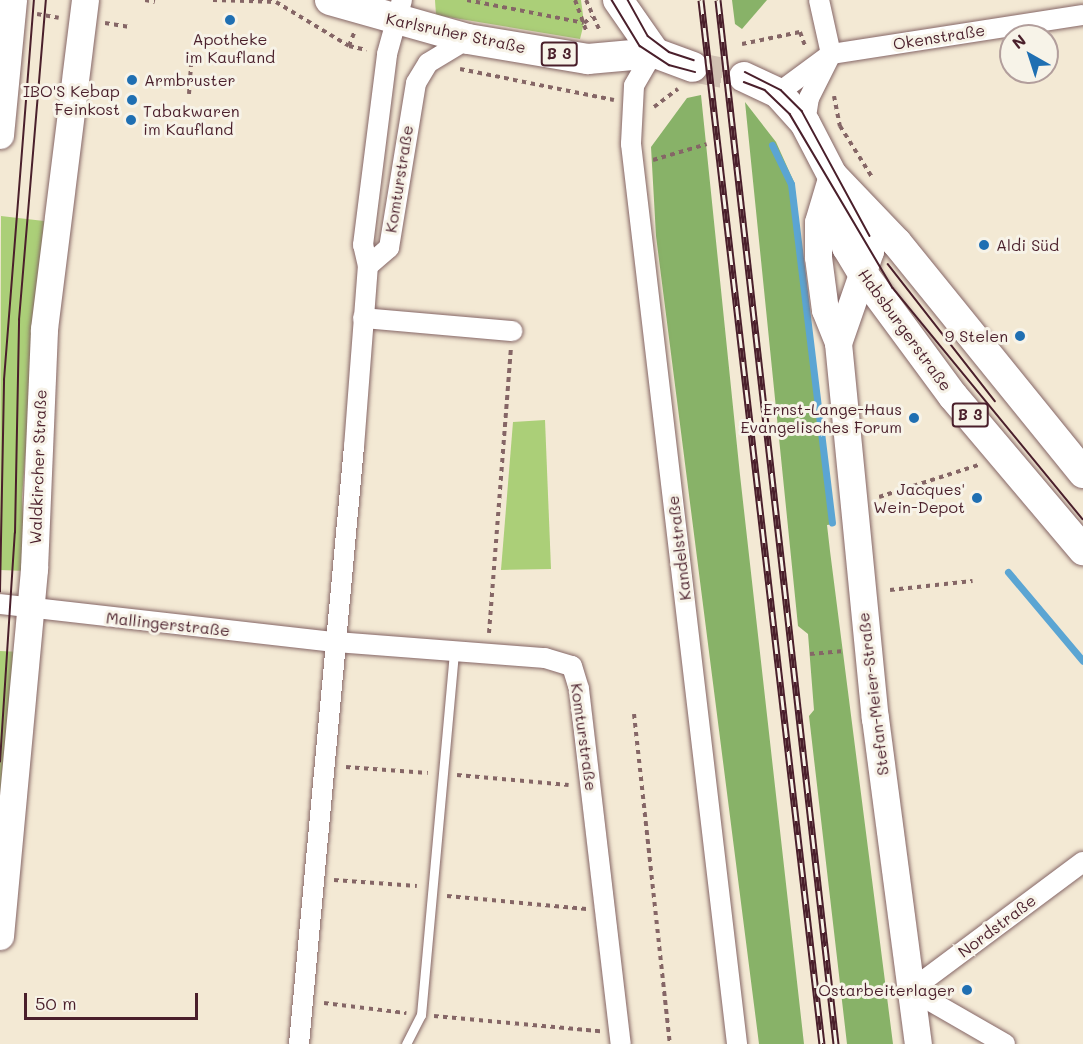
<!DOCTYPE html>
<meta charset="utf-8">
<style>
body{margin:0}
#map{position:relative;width:1083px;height:1044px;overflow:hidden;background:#f3e9d4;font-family:Mali,sans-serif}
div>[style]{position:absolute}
.green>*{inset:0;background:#abcf78}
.forest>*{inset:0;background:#88b268}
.stream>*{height:7px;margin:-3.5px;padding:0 3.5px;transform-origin:3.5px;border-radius:3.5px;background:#5ba5d3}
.primary-tunnel>*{height:30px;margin-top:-15px;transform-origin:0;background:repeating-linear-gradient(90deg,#d1c1b2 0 30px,transparent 0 45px)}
.path>*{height:4px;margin-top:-2px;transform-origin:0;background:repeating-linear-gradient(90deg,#856666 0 4.5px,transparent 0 9px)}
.roads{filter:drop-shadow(0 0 2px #856666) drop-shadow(0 0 2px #856666)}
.lane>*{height:9px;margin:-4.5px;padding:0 4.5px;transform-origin:4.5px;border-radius:4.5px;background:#fff}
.street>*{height:20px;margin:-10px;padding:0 10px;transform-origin:10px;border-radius:10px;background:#fff}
.secondary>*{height:27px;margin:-13.5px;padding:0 13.5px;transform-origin:13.5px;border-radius:13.5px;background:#fff}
.primary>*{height:30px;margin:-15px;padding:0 15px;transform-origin:15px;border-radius:15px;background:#fff}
.tram>*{height:1.5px;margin:-0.75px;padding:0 0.75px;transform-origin:0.75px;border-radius:0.75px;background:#4a1f2b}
.rail>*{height:7px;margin-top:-3.5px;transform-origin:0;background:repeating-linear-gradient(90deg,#f7f3e8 0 14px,#4a1f2b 0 28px);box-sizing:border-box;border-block:2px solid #4a1f2b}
.dots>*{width:16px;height:16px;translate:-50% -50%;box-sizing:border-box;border:3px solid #f7f3e8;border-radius:50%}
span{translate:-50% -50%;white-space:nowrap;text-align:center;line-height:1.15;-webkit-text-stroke:6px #f7f3e8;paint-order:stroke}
.shield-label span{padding:2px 4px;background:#f7f3e8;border:2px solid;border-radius:4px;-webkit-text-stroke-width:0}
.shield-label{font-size:15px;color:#4a1f2b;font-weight:700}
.street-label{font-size:16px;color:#4a1f2b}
.poi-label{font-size:16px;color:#4a1f2b}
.left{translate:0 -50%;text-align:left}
.right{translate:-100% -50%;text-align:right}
.north{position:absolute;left:999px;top:24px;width:60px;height:60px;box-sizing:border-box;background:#f7f3e8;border:2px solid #b29e9c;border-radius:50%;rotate:321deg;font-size:16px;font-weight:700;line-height:24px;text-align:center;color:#4a1f2b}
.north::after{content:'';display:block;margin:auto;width:21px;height:27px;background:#1f6fb2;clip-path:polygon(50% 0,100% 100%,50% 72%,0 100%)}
.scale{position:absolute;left:24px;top:993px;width:174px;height:27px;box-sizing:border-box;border:3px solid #4a1f2b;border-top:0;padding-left:8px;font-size:18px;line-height:21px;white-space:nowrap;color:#4a1f2b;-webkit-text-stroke:4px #f7f3e8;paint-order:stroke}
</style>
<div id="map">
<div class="green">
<i style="clip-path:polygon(435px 0,581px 0,584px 23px,580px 39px,436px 15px)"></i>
<i style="clip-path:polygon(1px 216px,44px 221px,22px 497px,26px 571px,0 570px)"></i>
<i style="clip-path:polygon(545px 420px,551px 569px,501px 570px,513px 422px)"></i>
<i style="clip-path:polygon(0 651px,21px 652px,0 885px)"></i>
</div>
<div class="forest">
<i style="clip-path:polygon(732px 0,767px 0,742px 29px,735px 24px)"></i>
<i style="clip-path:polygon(701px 95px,740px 475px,804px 1044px,759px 1044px,656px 236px,651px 147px,687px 98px)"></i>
<i style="clip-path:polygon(745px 102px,776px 142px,794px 182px,835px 524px,827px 525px,830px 551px,893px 1044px,847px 1044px,809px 716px,814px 710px,808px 634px,798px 626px)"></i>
</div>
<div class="stream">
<i style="left:772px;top:145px;width:43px;rotate:64deg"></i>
<i style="left:791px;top:184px;width:341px;rotate:83.1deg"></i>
<i style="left:1008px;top:572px;width:116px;rotate:49.9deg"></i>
</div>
<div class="primary-tunnel">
<i style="left:693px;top:67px;width:52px;rotate:11.1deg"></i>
</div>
<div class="path">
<i style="left:145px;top:0;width:10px;rotate:11deg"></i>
<i style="left:213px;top:0;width:63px;rotate:1.8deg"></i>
<i style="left:276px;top:2px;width:85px;rotate:31.1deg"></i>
<i style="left:349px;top:46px;width:18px;rotate:13deg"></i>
<i style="left:467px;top:0;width:119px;rotate:11.1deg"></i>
<i style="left:584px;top:23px;width:10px;rotate:-37deg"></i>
<i style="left:575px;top:0;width:35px;rotate:70deg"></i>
<i style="left:586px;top:0;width:34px;rotate:66deg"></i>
<i style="left:37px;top:14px;width:22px;rotate:10deg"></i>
<i style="left:105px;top:23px;width:25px;rotate:9deg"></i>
<i style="left:742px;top:44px;width:59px;rotate:-11.7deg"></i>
<i style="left:800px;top:32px;width:15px;rotate:70deg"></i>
<i style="left:349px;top:46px;width:14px;rotate:-69deg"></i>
<i style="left:460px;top:69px;width:157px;rotate:11.4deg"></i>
<i style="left:189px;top:94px;width:43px;rotate:-86deg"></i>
<i style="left:834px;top:96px;width:31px;rotate:79deg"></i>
<i style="left:840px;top:126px;width:60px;rotate:57.9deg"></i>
<i style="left:654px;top:107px;width:30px;rotate:-37deg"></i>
<i style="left:653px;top:160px;width:56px;rotate:-16.5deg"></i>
<i style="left:879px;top:497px;width:104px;rotate:-17.9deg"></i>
<i style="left:890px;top:590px;width:83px;rotate:-6.2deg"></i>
<i style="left:489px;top:633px;width:284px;rotate:-85.6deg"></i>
<i style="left:810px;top:654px;width:34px;rotate:-5deg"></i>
<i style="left:634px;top:714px;width:332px;rotate:83.8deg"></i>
<i style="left:346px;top:767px;width:82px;rotate:4.2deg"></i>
<i style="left:457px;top:775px;width:112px;rotate:5.1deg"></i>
<i style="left:334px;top:880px;width:83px;rotate:4.1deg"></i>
<i style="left:447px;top:896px;width:140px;rotate:5.3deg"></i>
<i style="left:324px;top:1003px;width:83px;rotate:7deg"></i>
<i style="left:434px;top:1016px;width:167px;rotate:5.2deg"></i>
</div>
<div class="roads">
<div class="lane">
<i style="left:406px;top:1044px;width:33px;rotate:-63deg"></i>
<i style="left:421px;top:1015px;width:365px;rotate:-84.8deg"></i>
</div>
<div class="street">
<i style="left:819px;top:0;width:55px;rotate:77.5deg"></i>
<i style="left:651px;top:56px;width:34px;rotate:120deg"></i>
<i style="left:634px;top:86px;width:58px;rotate:93deg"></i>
<i style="left:631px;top:144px;width:906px;rotate:83.28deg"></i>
<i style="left:778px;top:93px;width:66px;rotate:-36.3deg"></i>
<i style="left:831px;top:54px;width:255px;rotate:-8.8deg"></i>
<i style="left:805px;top:123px;width:25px;rotate:-81deg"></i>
<i style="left:809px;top:98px;width:49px;rotate:-63.4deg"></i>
<i style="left:368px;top:266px;width:28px;rotate:-41deg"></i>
<i style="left:389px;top:248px;width:167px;rotate:-80.7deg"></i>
<i style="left:416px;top:83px;width:23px;rotate:-59deg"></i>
<i style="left:428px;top:63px;width:47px;rotate:-31deg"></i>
<i style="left:363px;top:318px;width:150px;rotate:5deg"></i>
<i style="left:0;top:604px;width:338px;rotate:6.5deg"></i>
<i style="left:336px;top:642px;width:210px;rotate:4.4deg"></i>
<i style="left:545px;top:658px;width:28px;rotate:17deg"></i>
<i style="left:572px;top:666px;width:24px;rotate:73deg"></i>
<i style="left:579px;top:689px;width:357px;rotate:83.3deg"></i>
<i style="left:299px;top:1044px;width:600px;rotate:-84.74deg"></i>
<i style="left:354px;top:447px;width:182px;rotate:-85.6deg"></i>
<i style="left:368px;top:266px;width:22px;rotate:-103deg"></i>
<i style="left:363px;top:245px;width:193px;rotate:-82.8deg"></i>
<i style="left:387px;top:54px;width:56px;rotate:-74.5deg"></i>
<i style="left:1005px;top:1044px;width:108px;rotate:-150.1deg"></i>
<i style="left:911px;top:990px;width:214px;rotate:-36.7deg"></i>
</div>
<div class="secondary">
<i style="left:0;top:135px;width:136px;rotate:-84.5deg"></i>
<i style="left:832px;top:175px;width:49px;rotate:106.6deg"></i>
<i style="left:818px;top:222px;width:35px;rotate:90deg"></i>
<i style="left:818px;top:257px;width:53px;rotate:82.5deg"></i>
<i style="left:825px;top:310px;width:35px;rotate:68deg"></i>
<i style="left:838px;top:343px;width:377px;rotate:84.4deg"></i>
<i style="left:875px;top:718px;width:329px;rotate:82.5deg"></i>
<i style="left:838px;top:343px;width:97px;rotate:-70.8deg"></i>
<i style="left:870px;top:251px;width:19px;rotate:-99deg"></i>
<i style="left:867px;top:232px;width:34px;rotate:-118deg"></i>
<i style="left:0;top:936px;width:369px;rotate:-84.7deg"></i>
<i style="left:34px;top:569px;width:240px;rotate:-87.6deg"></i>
<i style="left:44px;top:329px;width:332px;rotate:-82.9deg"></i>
</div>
<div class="primary">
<i style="left:330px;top:0;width:143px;rotate:15.8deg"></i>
<i style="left:468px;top:39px;width:122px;rotate:9.5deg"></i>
<i style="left:588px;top:59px;width:67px;rotate:-5.1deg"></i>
<i style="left:618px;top:0;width:65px;rotate:55.1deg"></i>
<i style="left:655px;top:53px;width:40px;rotate:20.2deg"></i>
<i style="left:744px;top:77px;width:38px;rotate:25deg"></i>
<i style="left:778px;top:93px;width:40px;rotate:48deg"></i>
<i style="left:805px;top:123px;width:59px;rotate:62.6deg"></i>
<i style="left:832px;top:175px;width:74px;rotate:78.2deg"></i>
<i style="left:847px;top:247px;width:31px;rotate:59deg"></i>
<i style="left:863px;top:274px;width:152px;rotate:53.6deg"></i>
<i style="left:953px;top:396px;width:202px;rotate:49.8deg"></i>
<i style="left:834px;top:177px;width:91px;rotate:46.3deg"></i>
<i style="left:897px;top:243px;width:296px;rotate:51deg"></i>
</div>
</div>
<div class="tram">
<i style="left:612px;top:0;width:54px;rotate:58.7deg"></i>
<i style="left:640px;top:46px;width:35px;rotate:33deg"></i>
<i style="left:669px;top:65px;width:27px;rotate:15deg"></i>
<i style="left:628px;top:0;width:41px;rotate:60.9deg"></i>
<i style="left:648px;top:36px;width:26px;rotate:37deg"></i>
<i style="left:669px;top:52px;width:26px;rotate:18deg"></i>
<i style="left:745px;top:72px;width:40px;rotate:26.6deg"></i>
<i style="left:781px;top:90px;width:30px;rotate:45deg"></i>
<i style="left:802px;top:111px;width:142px;rotate:61.5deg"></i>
<i style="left:744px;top:82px;width:22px;rotate:21deg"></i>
<i style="left:765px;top:90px;width:35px;rotate:44deg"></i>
<i style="left:790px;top:114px;width:202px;rotate:59.4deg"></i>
<i style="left:893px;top:288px;width:299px;rotate:50.6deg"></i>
<i style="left:888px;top:264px;width:174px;rotate:52deg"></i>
<i style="left:0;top:592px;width:212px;rotate:-88.9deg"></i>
<i style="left:4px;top:380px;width:381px;rotate:-85.5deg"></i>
<i style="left:0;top:762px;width:229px;rotate:-86.3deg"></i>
<i style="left:15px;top:533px;width:213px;rotate:-88.9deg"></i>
<i style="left:19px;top:320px;width:321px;rotate:-85.2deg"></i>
</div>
<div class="rail">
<i style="left:701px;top:0;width:1051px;rotate:83.39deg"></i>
<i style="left:718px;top:0;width:1051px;rotate:83.55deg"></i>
</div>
<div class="dots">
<i style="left:230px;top:20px;background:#1f6fb2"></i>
<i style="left:132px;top:80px;background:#1f6fb2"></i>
<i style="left:132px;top:100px;background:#1f6fb2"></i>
<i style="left:131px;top:120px;background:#1f6fb2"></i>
<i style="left:984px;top:245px;background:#1f6fb2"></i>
<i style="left:1020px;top:336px;background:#1f6fb2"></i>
<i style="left:914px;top:418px;background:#1f6fb2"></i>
<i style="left:977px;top:498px;background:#1f6fb2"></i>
<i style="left:967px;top:990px;background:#1f6fb2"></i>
</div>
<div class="shield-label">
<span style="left:559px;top:54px">B 3</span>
<span style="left:970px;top:415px">B 3</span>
</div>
<div class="street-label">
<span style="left:456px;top:33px;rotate:12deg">Karlsruher Straße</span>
<span style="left:939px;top:37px;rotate:-9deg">Okenstraße</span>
<span style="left:399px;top:179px;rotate:-81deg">Komturstraße</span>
<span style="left:905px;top:330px;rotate:54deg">Habsburgerstraße</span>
<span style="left:38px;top:467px;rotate:-88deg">Waldkircher Straße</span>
<span style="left:679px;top:548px;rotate:-97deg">Kandelstraße</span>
<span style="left:168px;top:624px;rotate:6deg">Mallingerstraße</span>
<span style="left:873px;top:694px;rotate:-97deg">Stefan-Meier-Straße</span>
<span style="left:584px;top:737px;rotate:82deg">Komturstraße</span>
<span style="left:997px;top:926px;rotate:-37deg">Nordstraße</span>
</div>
<div class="poi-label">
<span style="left:230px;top:48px">Apotheke<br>im Kaufland</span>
<span class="left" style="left:144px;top:80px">Armbruster</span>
<span class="right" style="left:120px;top:100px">IBO'S Kebap<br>Feinkost</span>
<span class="left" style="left:143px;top:120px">Tabakwaren<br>im Kaufland</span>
<span class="left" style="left:996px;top:245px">Aldi Süd</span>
<span class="right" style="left:1008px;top:336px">9 Stelen</span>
<span class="right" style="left:902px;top:418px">Ernst-Lange-Haus<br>Evangelisches Forum</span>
<span class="right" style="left:965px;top:498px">Jacques'<br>Wein-Depot</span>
<span class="right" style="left:955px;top:990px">Ostarbeiterlager</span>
</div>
<div class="north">N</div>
<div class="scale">50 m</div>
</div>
